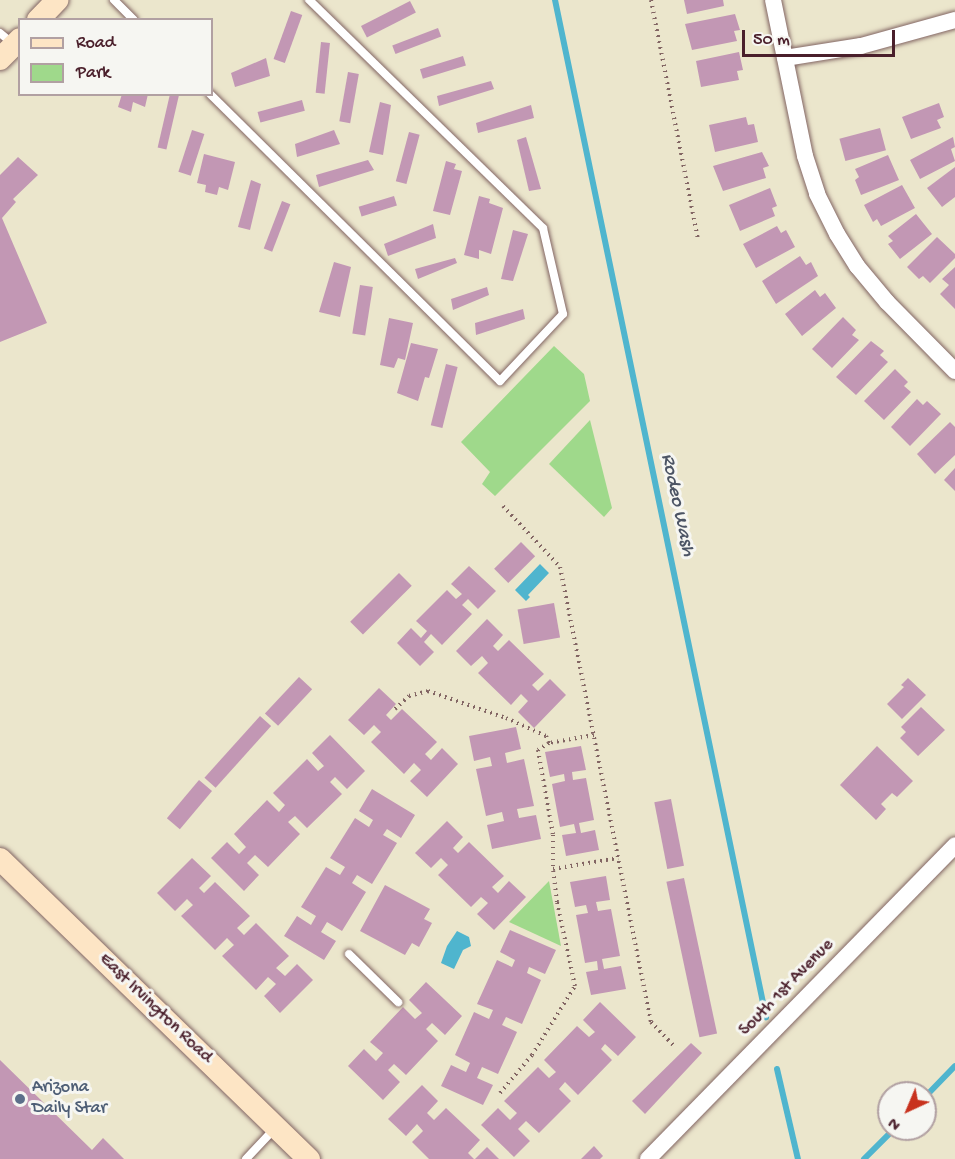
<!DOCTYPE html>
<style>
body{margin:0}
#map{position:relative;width:955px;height:1159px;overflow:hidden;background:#ebe6cc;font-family:"Gochi Hand",sans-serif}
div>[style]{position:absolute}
.green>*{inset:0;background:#9fd98b}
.water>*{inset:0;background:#4fb5ce}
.stream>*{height:6px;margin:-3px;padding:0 3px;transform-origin:3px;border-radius:3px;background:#4fb5ce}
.building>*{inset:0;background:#c297b4;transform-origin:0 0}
.path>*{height:4px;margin-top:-2px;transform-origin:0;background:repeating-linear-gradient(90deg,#826563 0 1.5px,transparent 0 6px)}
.roads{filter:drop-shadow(0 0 2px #826563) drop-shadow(0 0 2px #826563)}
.service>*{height:8px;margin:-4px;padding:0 4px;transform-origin:4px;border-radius:4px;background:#fff}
.minor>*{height:16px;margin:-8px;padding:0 8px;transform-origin:8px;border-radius:8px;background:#fff}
.secondary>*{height:22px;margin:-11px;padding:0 11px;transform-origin:11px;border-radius:11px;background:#fde5c5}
.dots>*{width:16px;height:16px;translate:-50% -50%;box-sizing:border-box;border:3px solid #f6f6f2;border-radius:50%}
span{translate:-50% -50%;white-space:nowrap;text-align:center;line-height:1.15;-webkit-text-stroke:6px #f6f6f2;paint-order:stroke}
.street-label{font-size:18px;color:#4a1f2b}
.service-label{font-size:18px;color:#4e5e75}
.left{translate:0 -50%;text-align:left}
.water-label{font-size:20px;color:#4c5464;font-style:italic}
.legend{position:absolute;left:18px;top:18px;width:195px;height:78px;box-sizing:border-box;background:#f6f6f2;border:2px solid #b1a0a2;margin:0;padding:8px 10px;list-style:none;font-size:18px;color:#4a1f2b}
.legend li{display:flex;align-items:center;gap:12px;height:30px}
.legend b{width:30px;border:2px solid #b1a0a2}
.north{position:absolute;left:877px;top:1081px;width:60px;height:60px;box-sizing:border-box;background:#f6f6f2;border:2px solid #b1a0a2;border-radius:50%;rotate:224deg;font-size:16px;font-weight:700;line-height:24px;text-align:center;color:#4a1f2b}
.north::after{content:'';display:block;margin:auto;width:21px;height:27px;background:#c8321e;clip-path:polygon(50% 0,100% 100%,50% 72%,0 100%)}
.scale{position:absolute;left:742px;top:30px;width:153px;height:27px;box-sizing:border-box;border:3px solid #4a1f2b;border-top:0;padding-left:8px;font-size:18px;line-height:21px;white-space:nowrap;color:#4a1f2b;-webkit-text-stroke:4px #f6f6f2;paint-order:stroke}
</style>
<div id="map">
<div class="green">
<i style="clip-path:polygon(554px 346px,584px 374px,590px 401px,495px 496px,482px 484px,490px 472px,461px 442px)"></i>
<i style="clip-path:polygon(590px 420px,612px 508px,604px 517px,549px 464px)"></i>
<i style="clip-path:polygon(549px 881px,561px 946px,509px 922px)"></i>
</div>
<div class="water">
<i style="clip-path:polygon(540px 564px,549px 573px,528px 595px,530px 597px,526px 601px,515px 590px)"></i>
<i style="clip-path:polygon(457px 931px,469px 937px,471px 946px,463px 950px,454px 969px,441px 963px,447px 946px)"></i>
</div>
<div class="stream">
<i style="left:555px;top:0;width:1039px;rotate:78.28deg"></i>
<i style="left:777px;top:1069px;width:92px;rotate:76.9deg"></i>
<i style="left:925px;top:1097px;width:43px;rotate:-45.9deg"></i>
<i style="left:864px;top:1159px;width:42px;rotate:-45deg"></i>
</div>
<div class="building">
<i style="clip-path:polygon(684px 0,723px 0,724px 6px,687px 14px)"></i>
<i style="left:410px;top:1px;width:13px;height:55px;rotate:63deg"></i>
<i style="left:291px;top:11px;width:12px;height:51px;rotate:20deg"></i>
<i style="clip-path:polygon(735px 14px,740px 30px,734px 31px,737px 41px,692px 50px,685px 24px)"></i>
<i style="left:438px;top:28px;width:9px;height:49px;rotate:69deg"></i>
<i style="left:321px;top:42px;width:9px;height:51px;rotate:6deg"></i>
<i style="clip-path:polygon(739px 52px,743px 70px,737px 71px,739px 80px,701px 87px,696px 61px)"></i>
<i style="left:463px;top:56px;width:10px;height:45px;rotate:73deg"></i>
<i style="clip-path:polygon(266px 58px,270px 76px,235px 87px,231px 73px)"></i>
<i style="left:348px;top:72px;width:11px;height:50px;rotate:10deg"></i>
<i style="clip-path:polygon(491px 81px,494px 89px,439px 106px,437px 96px)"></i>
<i style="clip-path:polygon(122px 94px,148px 94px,145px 107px,133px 102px,131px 112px,118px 107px)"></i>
<i style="left:170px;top:94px;width:9px;height:55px;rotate:13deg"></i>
<i style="left:302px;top:100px;width:11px;height:46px;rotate:75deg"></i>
<i style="clip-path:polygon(380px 102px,391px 105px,383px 155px,369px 152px)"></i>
<i style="clip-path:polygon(939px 103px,944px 117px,937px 120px,941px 128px,911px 139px,902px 117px)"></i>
<i style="clip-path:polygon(531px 105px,534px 118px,478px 133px,476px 123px)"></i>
<i style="clip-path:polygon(746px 117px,748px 125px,754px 124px,758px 142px,715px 152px,709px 125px)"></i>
<i style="left:880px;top:128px;width:23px;height:42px;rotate:75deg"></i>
<i style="left:192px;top:130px;width:13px;height:44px;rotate:18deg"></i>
<i style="clip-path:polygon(334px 130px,340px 144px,297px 157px,295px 144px)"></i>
<i style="left:409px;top:132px;width:11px;height:51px;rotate:15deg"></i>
<i style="clip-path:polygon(526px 137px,541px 189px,529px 191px,517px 140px)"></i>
<i style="clip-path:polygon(953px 137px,955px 147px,951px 149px,955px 161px,920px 179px,910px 160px)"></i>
<i style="clip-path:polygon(762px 152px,769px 166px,763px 168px,766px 178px,723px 191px,713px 166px)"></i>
<i style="clip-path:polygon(204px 154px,235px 162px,228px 190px,219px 187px,217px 195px,205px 192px,206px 185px,197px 183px)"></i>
<i style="clip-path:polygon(888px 155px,899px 180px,861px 195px,855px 180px,859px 177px,855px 169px)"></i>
<i style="clip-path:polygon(18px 157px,38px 175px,13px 199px,16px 202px,2px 218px,47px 323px,0 342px,0 175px)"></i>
<i style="clip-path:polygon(368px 160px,374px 170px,319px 187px,316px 175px)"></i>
<i style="clip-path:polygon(446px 161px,456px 164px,454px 169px,462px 171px,450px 215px,433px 211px)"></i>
<i style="clip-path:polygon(955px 167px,955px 197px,942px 207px,927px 188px)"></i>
<i style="clip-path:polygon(251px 180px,261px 184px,250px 230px,238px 227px)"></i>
<i style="clip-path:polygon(902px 185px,915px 208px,881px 226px,877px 219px,873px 222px,864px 205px)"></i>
<i style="clip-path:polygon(770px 188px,777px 206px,772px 208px,775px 216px,740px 231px,729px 205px)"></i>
<i style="left:394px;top:196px;width:10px;height:37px;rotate:73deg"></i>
<i style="clip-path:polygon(479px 196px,490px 199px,489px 203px,503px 208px,491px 254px,479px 250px,479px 259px,464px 255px)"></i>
<i style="left:282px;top:201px;width:9px;height:51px;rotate:21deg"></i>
<i style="clip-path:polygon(916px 214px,932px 234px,900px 259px,888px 244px,893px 241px,888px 236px)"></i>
<i style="clip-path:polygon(433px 224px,436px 238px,388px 256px,384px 244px)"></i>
<i style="clip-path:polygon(777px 226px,781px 233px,786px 230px,795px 247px,756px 268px,743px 244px)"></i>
<i style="clip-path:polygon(513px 230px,528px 234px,513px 281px,501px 279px)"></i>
<i style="clip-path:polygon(937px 237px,955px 254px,955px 258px,930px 283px,923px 276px,919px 279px,907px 267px)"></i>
<i style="clip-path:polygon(800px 256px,806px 265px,811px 262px,818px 276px,776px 304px,762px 281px)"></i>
<i style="clip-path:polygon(455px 258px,457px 263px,418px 279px,415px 269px)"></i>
<i style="clip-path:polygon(334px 262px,351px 267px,340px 317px,319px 312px)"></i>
<i style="clip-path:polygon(955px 267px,955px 309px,940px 294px,949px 285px,942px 279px)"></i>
<i style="left:360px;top:285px;width:13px;height:49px;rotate:9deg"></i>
<i style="clip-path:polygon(487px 287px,489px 295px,453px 310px,451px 299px)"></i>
<i style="clip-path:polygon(815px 290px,820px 297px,825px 293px,836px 308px,802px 336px,785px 314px)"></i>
<i style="clip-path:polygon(523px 309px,525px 319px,476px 335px,475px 323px)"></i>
<i style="clip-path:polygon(843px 317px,856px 330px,852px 335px,859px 340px,832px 368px,812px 349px)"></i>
<i style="clip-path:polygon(389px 318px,413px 323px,405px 360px,398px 358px,394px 368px,380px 365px)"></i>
<i style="clip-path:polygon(871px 341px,884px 351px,880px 355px,888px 362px,856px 395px,836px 377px)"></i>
<i style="clip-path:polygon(411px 343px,438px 349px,429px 378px,425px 377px,418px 401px,397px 393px)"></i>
<i style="left:446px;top:364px;width:12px;height:63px;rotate:14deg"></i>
<i style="clip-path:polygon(895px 369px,908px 382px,904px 386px,911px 392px,884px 420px,864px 401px)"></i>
<i style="clip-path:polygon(917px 399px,923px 405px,927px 401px,941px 414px,910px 446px,891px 427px)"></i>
<i style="clip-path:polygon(950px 422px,955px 427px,955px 455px,935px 474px,917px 454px)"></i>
<i style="clip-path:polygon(955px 468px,955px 491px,944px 480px)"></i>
<i style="left:521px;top:542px;width:20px;height:38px;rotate:45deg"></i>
<i style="clip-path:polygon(469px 566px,496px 591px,478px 609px,468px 599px,462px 605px,472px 614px,442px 645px,431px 634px,424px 642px,434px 652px,420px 666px,397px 643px,411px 628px,421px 638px,427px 631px,416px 621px,447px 590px,456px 599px,462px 594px,451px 584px)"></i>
<i style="left:399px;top:573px;width:18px;height:69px;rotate:45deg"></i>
<i style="left:554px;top:603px;width:35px;height:37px;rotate:80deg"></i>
<i style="clip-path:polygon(487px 619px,503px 635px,493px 646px,498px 651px,509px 640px,544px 674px,532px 685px,538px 691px,550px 679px,566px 695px,534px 728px,518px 712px,528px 701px,521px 694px,511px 705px,478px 673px,488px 663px,482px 656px,471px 666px,456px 651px)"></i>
<i style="left:299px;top:677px;width:18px;height:50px;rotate:43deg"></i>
<i style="clip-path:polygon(908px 678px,926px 695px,902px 719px,887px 704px,904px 687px,901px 685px)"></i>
<i style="clip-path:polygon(379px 688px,396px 704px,386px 715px,391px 720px,402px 709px,437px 742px,425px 754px,431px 760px,442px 748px,458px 764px,427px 797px,410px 781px,421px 770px,414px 763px,404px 774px,371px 742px,381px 732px,374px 725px,364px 735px,348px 720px)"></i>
<i style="clip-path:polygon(921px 707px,945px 730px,918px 756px,900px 738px,906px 732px,901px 727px)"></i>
<i style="left:260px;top:716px;width:15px;height:83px;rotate:42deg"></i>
<i style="clip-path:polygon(516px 727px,521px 749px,505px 753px,507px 763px,524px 759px,534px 806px,517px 809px,519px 818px,536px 815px,541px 839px,492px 849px,487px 825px,504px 821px,502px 812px,486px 816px,476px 769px,492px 766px,490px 757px,474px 761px,469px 736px)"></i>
<i style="clip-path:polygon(330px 735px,365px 771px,347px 789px,335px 777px,330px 782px,342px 794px,307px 828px,295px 816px,288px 822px,300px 834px,268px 867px,255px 855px,247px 863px,259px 875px,244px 891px,211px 858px,227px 842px,239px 854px,246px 847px,234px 834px,267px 800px,279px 812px,285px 805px,273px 793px,307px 759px,318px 771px,324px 766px,312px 753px)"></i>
<i style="clip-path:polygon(581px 746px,586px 770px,572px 772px,573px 780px,586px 778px,594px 820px,579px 823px,581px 833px,595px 830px,599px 850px,566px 856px,562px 835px,576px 833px,574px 824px,560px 827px,552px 784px,565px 781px,564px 774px,550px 777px,545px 752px)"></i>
<i style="clip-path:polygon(877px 746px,913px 781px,897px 797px,892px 793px,881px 804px,886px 809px,876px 820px,840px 785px)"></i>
<i style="left:199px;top:780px;width:17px;height:50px;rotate:40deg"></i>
<i style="clip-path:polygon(372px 789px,415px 815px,401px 838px,387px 829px,383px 835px,397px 843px,372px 884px,357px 875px,352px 883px,366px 892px,342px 931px,327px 922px,321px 932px,336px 941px,324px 960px,284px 936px,297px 916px,311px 925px,316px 916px,301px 907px,326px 867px,340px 875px,345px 867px,330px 858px,355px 818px,369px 827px,373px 820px,359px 811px)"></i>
<i style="left:671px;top:799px;width:68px;height:17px;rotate:79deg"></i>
<i style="clip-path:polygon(447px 821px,463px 837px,453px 848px,458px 853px,469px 842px,504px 876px,492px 887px,498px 893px,509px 881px,526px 897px,494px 930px,477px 914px,488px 903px,481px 897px,471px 907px,438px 875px,448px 865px,441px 858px,431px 868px,415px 853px)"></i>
<i style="clip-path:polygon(192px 858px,211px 876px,199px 888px,204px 893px,215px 882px,250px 916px,237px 928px,244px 935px,256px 923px,289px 956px,276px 968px,285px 976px,297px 964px,313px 980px,280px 1013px,264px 996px,276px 984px,268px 977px,256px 990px,222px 956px,234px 945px,227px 938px,215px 950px,181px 916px,193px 905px,187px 899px,175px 911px,157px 893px)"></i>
<i style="clip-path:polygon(606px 876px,610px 900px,596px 902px,598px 911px,611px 909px,620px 956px,602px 959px,604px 969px,621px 966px,626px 989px,591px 995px,586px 972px,598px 970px,597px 961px,585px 963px,576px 915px,588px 913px,586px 905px,575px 907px,570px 882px)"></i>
<i style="left:684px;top:878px;width:159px;height:18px;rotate:78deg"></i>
<i style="clip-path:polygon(385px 885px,430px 909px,424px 919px,432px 923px,419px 947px,412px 943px,405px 955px,360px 931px)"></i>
<i style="clip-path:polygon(510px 930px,556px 950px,545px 974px,529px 967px,527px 973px,541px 980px,522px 1024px,506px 1017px,502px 1025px,517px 1032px,498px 1074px,482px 1067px,477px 1078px,493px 1085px,483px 1105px,441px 1086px,451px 1065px,466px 1072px,470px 1063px,455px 1055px,474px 1012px,489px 1019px,493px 1010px,477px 1004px,497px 960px,512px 967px,515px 960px,500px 952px)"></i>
<i style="clip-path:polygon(426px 982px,462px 1016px,445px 1035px,432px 1023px,426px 1029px,438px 1041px,406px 1075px,394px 1064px,388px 1070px,400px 1082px,383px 1100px,348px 1066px,364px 1049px,376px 1061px,383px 1053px,370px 1042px,403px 1007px,415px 1019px,422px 1013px,409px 1000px)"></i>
<i style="clip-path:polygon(600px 1002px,636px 1037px,618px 1056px,605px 1044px,601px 1049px,612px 1060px,578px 1095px,565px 1082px,559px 1089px,571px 1101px,539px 1133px,526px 1121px,518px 1129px,530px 1141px,514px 1157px,481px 1125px,498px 1108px,510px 1120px,517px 1113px,504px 1101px,538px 1067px,549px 1078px,556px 1072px,544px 1060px,577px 1026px,589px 1037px,595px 1032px,583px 1020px)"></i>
<i style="clip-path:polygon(691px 1043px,702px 1053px,645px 1114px,632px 1101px)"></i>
<i style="clip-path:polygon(0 1060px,92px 1150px,103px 1138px,124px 1159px,0 1159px)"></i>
<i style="clip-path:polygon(422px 1085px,438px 1101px,427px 1113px,434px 1120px,446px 1108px,480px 1140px,468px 1153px,474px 1159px,429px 1159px,412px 1142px,423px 1131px,417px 1124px,406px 1136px,388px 1119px)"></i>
<i style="clip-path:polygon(594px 1146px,603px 1156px,600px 1159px,581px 1159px)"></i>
<i style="clip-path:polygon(487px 1147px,499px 1159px,475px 1159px)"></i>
</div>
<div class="path">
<i style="left:651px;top:0;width:245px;rotate:78.9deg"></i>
<i style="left:503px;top:506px;width:83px;rotate:46.9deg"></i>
<i style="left:560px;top:567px;width:464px;rotate:78.7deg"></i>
<i style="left:651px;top:1022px;width:32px;rotate:46deg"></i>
<i style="left:395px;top:709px;width:19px;rotate:-43deg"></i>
<i style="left:409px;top:696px;width:20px;rotate:-15deg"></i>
<i style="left:428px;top:691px;width:83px;rotate:19.1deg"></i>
<i style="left:506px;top:718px;width:44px;rotate:24.2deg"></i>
<i style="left:546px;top:736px;width:8px;rotate:67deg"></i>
<i style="left:594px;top:735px;width:46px;rotate:169.9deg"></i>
<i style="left:549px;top:743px;width:13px;rotate:148deg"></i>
<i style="left:538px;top:750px;width:86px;rotate:80deg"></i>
<i style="left:553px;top:835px;width:34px;rotate:90deg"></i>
<i style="left:553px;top:869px;width:66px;rotate:-9.6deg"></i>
<i style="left:500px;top:1093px;width:50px;rotate:-49.9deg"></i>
<i style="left:532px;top:1055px;width:81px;rotate:-58.1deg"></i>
<i style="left:575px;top:986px;width:86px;rotate:-102.1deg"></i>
<i style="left:557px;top:902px;width:33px;rotate:-97deg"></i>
</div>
<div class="roads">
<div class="service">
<i style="left:114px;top:0;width:28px;rotate:45deg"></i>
<i style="left:0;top:33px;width:17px;rotate:40deg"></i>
<i style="left:210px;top:94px;width:408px;rotate:44.7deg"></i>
<i style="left:500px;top:381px;width:92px;rotate:-46.8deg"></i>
<i style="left:563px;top:314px;width:88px;rotate:-103.1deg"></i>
<i style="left:543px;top:228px;width:327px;rotate:-135.7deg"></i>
<i style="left:349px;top:954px;width:69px;rotate:44.4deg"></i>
<i style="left:246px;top:1159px;width:44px;rotate:-46.8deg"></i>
</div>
<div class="minor">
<i style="left:773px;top:0;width:159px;rotate:78.4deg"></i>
<i style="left:805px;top:156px;width:40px;rotate:72deg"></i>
<i style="left:817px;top:194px;width:45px;rotate:63.4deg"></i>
<i style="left:837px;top:234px;width:38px;rotate:58deg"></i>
<i style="left:857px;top:266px;width:47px;rotate:50.2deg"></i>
<i style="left:887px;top:302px;width:97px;rotate:45.4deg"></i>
<i style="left:785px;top:58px;width:77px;rotate:-9deg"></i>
<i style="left:861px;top:46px;width:98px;rotate:-15.5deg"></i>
<i style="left:648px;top:1159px;width:439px;rotate:-45.6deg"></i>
</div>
<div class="secondary">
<i style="left:38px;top:20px;width:28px;rotate:-46deg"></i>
<i style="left:0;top:59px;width:28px;rotate:-45deg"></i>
<i style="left:0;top:859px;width:431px;rotate:44.2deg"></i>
</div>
</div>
<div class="dots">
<i style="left:20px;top:1099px;background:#5c6f8a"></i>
</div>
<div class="street-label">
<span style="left:787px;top:988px;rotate:-46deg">South 1st Avenue</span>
<span style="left:155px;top:1009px;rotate:44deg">East Irvington Road</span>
</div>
<div class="service-label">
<span class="left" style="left:32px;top:1099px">Arizona<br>Daily Star</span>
</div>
<div class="water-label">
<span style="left:677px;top:505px;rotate:78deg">Rodeo Wash</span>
</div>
<ul class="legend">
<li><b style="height:8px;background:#fde5c5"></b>Road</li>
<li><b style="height:16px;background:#9fd98b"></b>Park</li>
</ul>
<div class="north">N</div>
<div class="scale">50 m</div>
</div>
